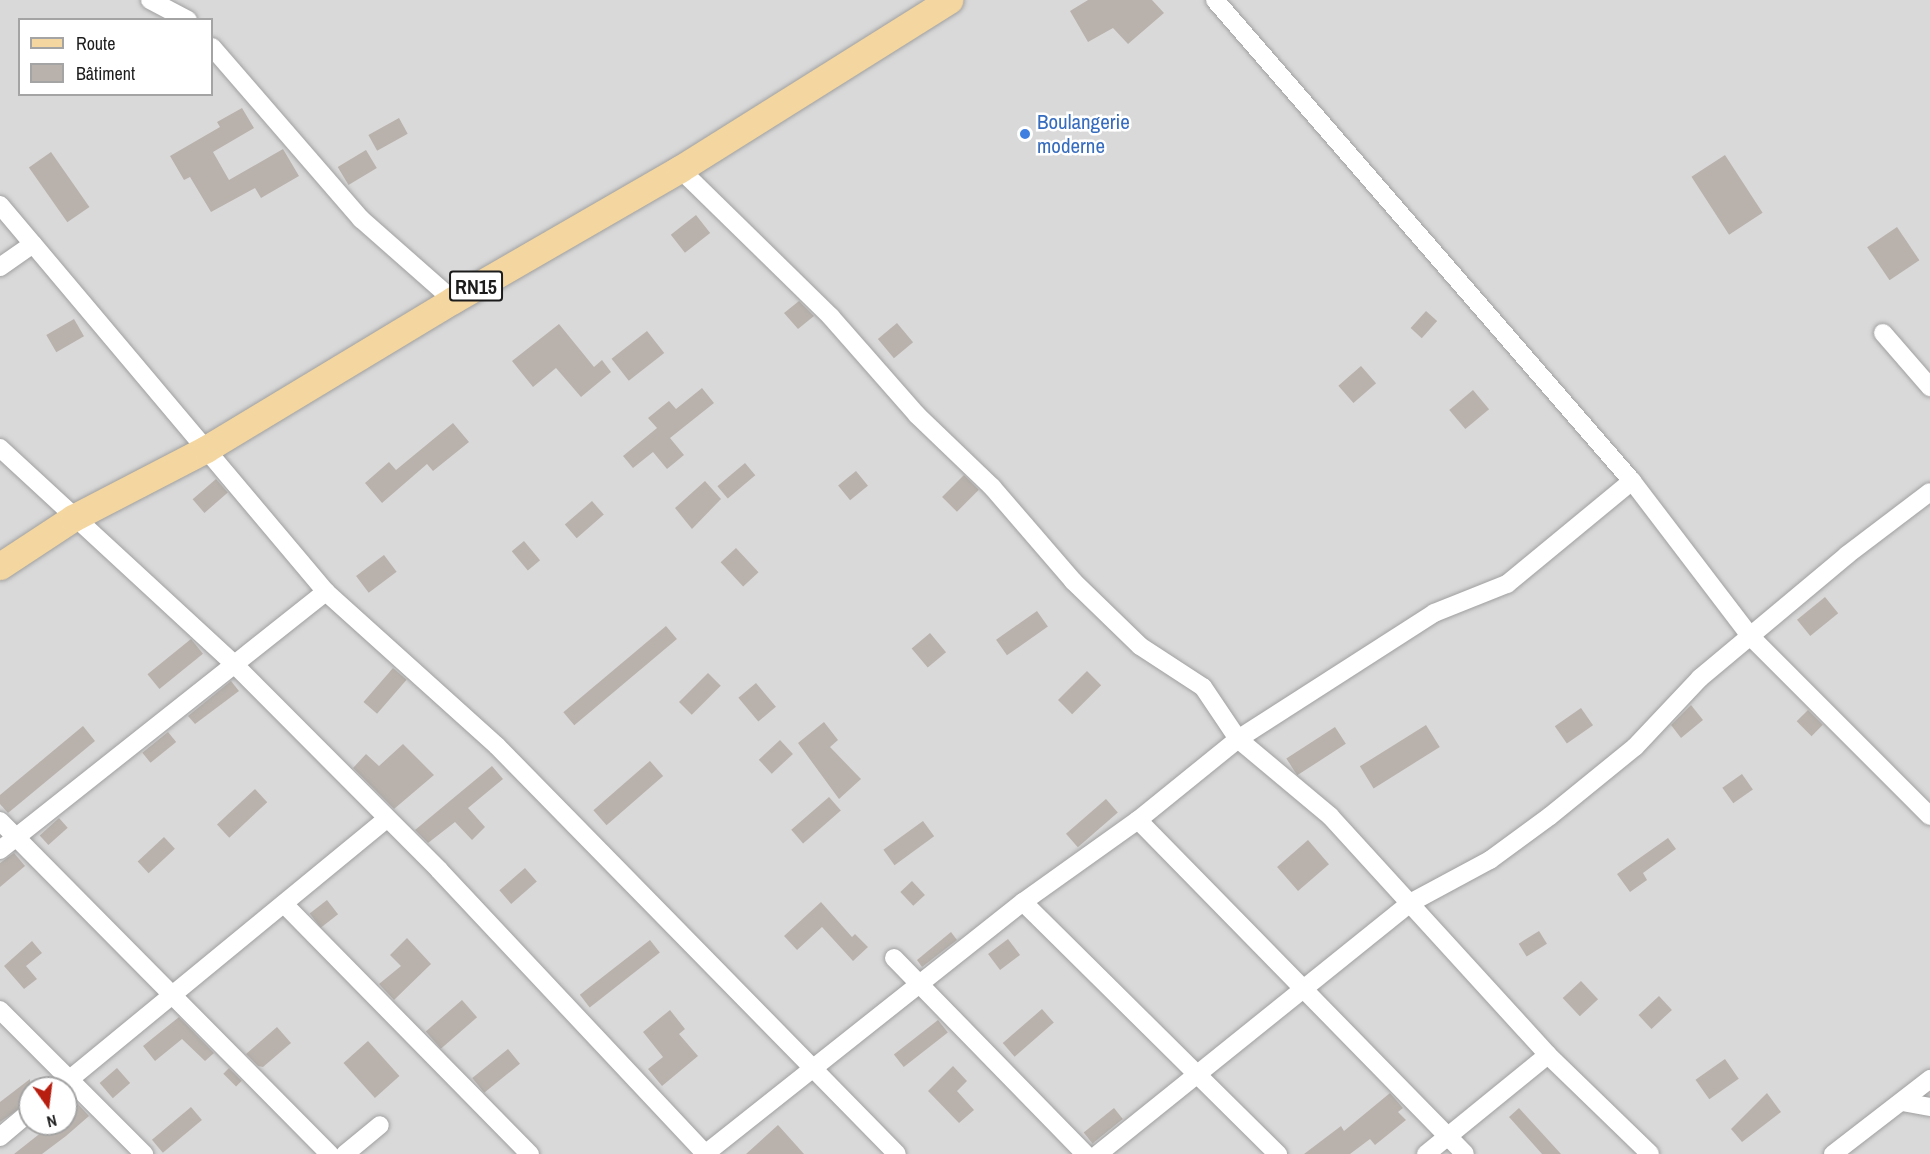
<!DOCTYPE html>
<meta charset="utf-8">
<style>
body{margin:0}
#map{position:relative;width:1930px;height:1154px;overflow:hidden;background:#edeae2;font-family:"Archivo Narrow",sans-serif}
div>[style]{position:absolute}
.residential>*{inset:0;background:#dad9d9}
.building>*{inset:0;background:#b9b2ac;transform-origin:0 0}
.roads{filter:drop-shadow(0 0 2px #a0a0a0) drop-shadow(0 0 2px #a0a0a0)}
.minor>*{height:18px;margin:-9px;padding:0 9px;transform-origin:9px;border-radius:9px;background:#fff}
.primary>*{height:27px;margin:-13.5px;padding:0 13.5px;transform-origin:13.5px;border-radius:13.5px;background:#f4d7a0}
.dots>*{width:16px;height:16px;translate:-50% -50%;box-sizing:border-box;border:3px solid #fff;border-radius:50%}
span{translate:-50% -50%;white-space:nowrap;text-align:center;line-height:1.15;-webkit-text-stroke:5px #fff;paint-order:stroke}
.shield-label span{padding:2px 4px;background:#fff;border:2px solid;border-radius:4px;-webkit-text-stroke-width:0}
.shield-label{font-size:20px;color:#1c1c1c;font-weight:700}
.shop-label{font-size:21px;color:#366cbe}
.left{translate:0 -50%;text-align:left}
.legend{position:absolute;left:18px;top:18px;width:195px;height:78px;box-sizing:border-box;background:#fff;border:2px solid #a4a4a4;margin:0;padding:8px 10px;list-style:none;font-size:18px;color:#1c1c1c}
.legend li{display:flex;align-items:center;gap:12px;height:30px}
.legend b{width:30px;border:2px solid #a4a4a4}
.north{position:absolute;left:18px;top:1076px;width:60px;height:60px;box-sizing:border-box;background:#fff;border:2px solid #a4a4a4;border-radius:50%;rotate:166deg;font-size:16px;font-weight:700;line-height:24px;text-align:center;color:#1c1c1c}
.north::after{content:'';display:block;margin:auto;width:21px;height:27px;background:#b81e0f;clip-path:polygon(50% 0,100% 100%,50% 72%,0 100%)}
</style>
<div id="map">
<div class="residential">
<i style="clip-path:polygon(evenodd,0 0,1930px 0,1930px 1154px,0 1154px,0 0,20px 20px,212px 20px,212px 94px,20px 94px,20px 20px,0 0,30px 1088px,66px 1088px,66px 1124px,30px 1124px,30px 1088px)"></i>
</div>
<div class="building">
<i style="clip-path:polygon(1088px 0,1152px 0,1164px 13px,1128px 44px,1113px 28px,1088px 42px,1070px 11px)"></i>
<i style="clip-path:polygon(242px 108px,254px 128px,213px 152px,229px 180px,283px 149px,299px 176px,261px 198px,255px 188px,211px 212px,190px 177px,184px 180px,170px 156px,220px 127px,217px 122px)"></i>
<i style="left:399px;top:118px;width:18px;height:35px;rotate:61deg"></i>
<i style="left:366px;top:150px;width:21px;height:33px;rotate:59deg"></i>
<i style="left:51px;top:152px;width:67px;height:27px;rotate:55deg"></i>
<i style="left:1725px;top:155px;width:69px;height:40px;rotate:57deg"></i>
<i style="left:696px;top:215px;width:23px;height:32px;rotate:52deg"></i>
<i style="left:1897px;top:227px;width:40px;height:36px;rotate:56deg"></i>
<i style="clip-path:polygon(799px 301px,814px 316px,798px 329px,784px 313px)"></i>
<i style="left:1426px;top:311px;width:15px;height:23px;rotate:42deg"></i>
<i style="left:74px;top:319px;width:20px;height:32px;rotate:60deg"></i>
<i style="left:897px;top:323px;width:25px;height:25px;rotate:50deg"></i>
<i style="clip-path:polygon(559px 324px,594px 367px,602px 360px,611px 372px,581px 397px,556px 368px,533px 387px,512px 361px)"></i>
<i style="left:647px;top:331px;width:28px;height:45px;rotate:52deg"></i>
<i style="left:1361px;top:366px;width:23px;height:30px;rotate:49deg"></i>
<i style="clip-path:polygon(702px 388px,714px 403px,670px 438px,684px 455px,667px 469px,653px 452px,633px 468px,623px 456px,657px 428px,648px 418px,669px 401px,676px 409px)"></i>
<i style="left:1473px;top:390px;width:25px;height:31px;rotate:50deg"></i>
<i style="clip-path:polygon(453px 423px,469px 442px,433px 471px,427px 464px,382px 503px,365px 483px,389px 462px,396px 470px)"></i>
<i style="left:745px;top:463px;width:16px;height:36px;rotate:50deg"></i>
<i style="left:856px;top:471px;width:19px;height:23px;rotate:51deg"></i>
<i style="left:964px;top:475px;width:21px;height:31px;rotate:45deg"></i>
<i style="left:216px;top:479px;width:18px;height:31px;rotate:49deg"></i>
<i style="clip-path:polygon(705px 481px,721px 499px,692px 529px,675px 508px)"></i>
<i style="left:592px;top:501px;width:18px;height:36px;rotate:49deg"></i>
<i style="left:524px;top:541px;width:25px;height:16px;rotate:50deg"></i>
<i style="left:736px;top:548px;width:33px;height:21px;rotate:47deg"></i>
<i style="left:384px;top:555px;width:21px;height:35px;rotate:53deg"></i>
<i style="left:1825px;top:597px;width:21px;height:36px;rotate:51deg"></i>
<i style="left:1037px;top:611px;width:19px;height:50px;rotate:55deg"></i>
<i style="left:666px;top:626px;width:17px;height:134px;rotate:50deg"></i>
<i style="left:930px;top:633px;width:25px;height:24px;rotate:50deg"></i>
<i style="left:191px;top:639px;width:19px;height:56px;rotate:51deg"></i>
<i style="left:393px;top:668px;width:18px;height:45px;rotate:41deg"></i>
<i style="left:1087px;top:671px;width:20px;height:41px;rotate:45deg"></i>
<i style="left:708px;top:673px;width:18px;height:41px;rotate:45deg"></i>
<i style="clip-path:polygon(231px 681px,239px 691px,195px 724px,188px 716px)"></i>
<i style="left:756px;top:683px;width:31px;height:23px;rotate:50deg"></i>
<i style="clip-path:polygon(1691px 705px,1703px 720px,1681px 738px,1671px 725px)"></i>
<i style="left:1581px;top:708px;width:21px;height:32px;rotate:55deg"></i>
<i style="left:1808px;top:710px;width:21px;height:16px;rotate:45deg"></i>
<i style="clip-path:polygon(824px 722px,838px 740px,830px 747px,861px 779px,839px 799px,798px 743px)"></i>
<i style="left:1426px;top:725px;width:26px;height:78px;rotate:58deg"></i>
<i style="clip-path:polygon(83px 726px,95px 741px,8px 813px,0 804px,0 795px)"></i>
<i style="left:1335px;top:727px;width:20px;height:58px;rotate:57deg"></i>
<i style="left:168px;top:732px;width:13px;height:33px;rotate:51deg"></i>
<i style="left:780px;top:740px;width:19px;height:29px;rotate:47deg"></i>
<i style="clip-path:polygon(403px 744px,434px 775px,394px 809px,353px 768px,366px 754px,379px 766px)"></i>
<i style="left:650px;top:761px;width:20px;height:75px;rotate:49deg"></i>
<i style="clip-path:polygon(492px 766px,503px 779px,468px 808px,485px 827px,472px 840px,455px 822px,428px 843px,415px 830px)"></i>
<i style="left:1742px;top:774px;width:19px;height:24px;rotate:55deg"></i>
<i style="left:255px;top:789px;width:18px;height:52px;rotate:47deg"></i>
<i style="left:829px;top:797px;width:18px;height:50px;rotate:49deg"></i>
<i style="left:1106px;top:799px;width:18px;height:53px;rotate:49deg"></i>
<i style="left:59px;top:818px;width:13px;height:26px;rotate:48deg"></i>
<i style="left:923px;top:821px;width:19px;height:49px;rotate:54deg"></i>
<i style="left:164px;top:837px;width:16px;height:36px;rotate:47deg"></i>
<i style="clip-path:polygon(1668px 838px,1676px 849px,1643px 873px,1647px 880px,1630px 892px,1617px 874px)"></i>
<i style="left:1308px;top:840px;width:32px;height:41px;rotate:49deg"></i>
<i style="clip-path:polygon(14px 853px,25px 866px,0 887px,0 863px)"></i>
<i style="left:525px;top:868px;width:18px;height:34px;rotate:49deg"></i>
<i style="left:912px;top:881px;width:19px;height:16px;rotate:47deg"></i>
<i style="left:327px;top:900px;width:18px;height:22px;rotate:52deg"></i>
<i style="clip-path:polygon(821px 902px,852px 937px,855px 934px,868px 947px,853px 961px,822px 927px,797px 950px,784px 936px)"></i>
<i style="left:1539px;top:931px;width:15px;height:24px;rotate:58deg"></i>
<i style="clip-path:polygon(951px 932px,957px 940px,922px 967px,917px 960px)"></i>
<i style="clip-path:polygon(407px 938px,431px 964px,394px 1000px,379px 984px,401px 966px,390px 955px)"></i>
<i style="left:1008px;top:939px;width:20px;height:25px;rotate:53deg"></i>
<i style="left:650px;top:940px;width:16px;height:89px;rotate:52deg"></i>
<i style="clip-path:polygon(32px 941px,42px 953px,26px 966px,37px 979px,24px 989px,4px 966px)"></i>
<i style="left:1581px;top:981px;width:25px;height:25px;rotate:47deg"></i>
<i style="left:1659px;top:996px;width:19px;height:28px;rotate:47deg"></i>
<i style="left:462px;top:1000px;width:23px;height:48px;rotate:49deg"></i>
<i style="left:1042px;top:1009px;width:18px;height:52px;rotate:49deg"></i>
<i style="clip-path:polygon(670px 1010px,685px 1029px,679px 1034px,698px 1056px,662px 1086px,648px 1069px,663px 1057px,643px 1032px)"></i>
<i style="clip-path:polygon(179px 1017px,214px 1053px,205px 1061px,182px 1039px,155px 1061px,143px 1046px)"></i>
<i style="left:938px;top:1020px;width:16px;height:56px;rotate:52deg"></i>
<i style="clip-path:polygon(277px 1027px,291px 1043px,263px 1067px,258px 1066px,246px 1054px)"></i>
<i style="left:368px;top:1041px;width:47px;height:33px;rotate:48deg"></i>
<i style="left:508px;top:1049px;width:19px;height:46px;rotate:51deg"></i>
<i style="left:1725px;top:1059px;width:24px;height:36px;rotate:55deg"></i>
<i style="clip-path:polygon(953px 1066px,967px 1081px,957px 1091px,974px 1110px,959px 1123px,928px 1091px)"></i>
<i style="left:117px;top:1068px;width:20px;height:23px;rotate:49deg"></i>
<i style="left:229px;top:1068px;width:18px;height:8px;rotate:45deg"></i>
<i style="clip-path:polygon(30px 1079px,30px 1101px,0 1122px,0 1102px)"></i>
<i style="clip-path:polygon(1390px 1093px,1403px 1108px,1398px 1112px,1406px 1120px,1375px 1145px,1370px 1139px,1350px 1154px,1304px 1154px,1341px 1126px,1344px 1131px)"></i>
<i style="clip-path:polygon(1767px 1093px,1781px 1112px,1742px 1142px,1731px 1129px)"></i>
<i style="clip-path:polygon(75px 1101px,89px 1116px,66px 1136px,42px 1154px,14px 1154px,52px 1124px,66px 1124px,66px 1109px)"></i>
<i style="left:191px;top:1107px;width:17px;height:51px;rotate:50deg"></i>
<i style="left:1114px;top:1108px;width:14px;height:39px;rotate:51deg"></i>
<i style="clip-path:polygon(1519px 1108px,1561px 1154px,1542px 1154px,1509px 1117px)"></i>
<i style="clip-path:polygon(778px 1125px,804px 1154px,746px 1154px)"></i>
</div>
<div class="roads">
<div class="minor">
<i style="left:150px;top:0;width:43px;rotate:27.8deg"></i>
<i style="left:1215px;top:0;width:637px;rotate:49.08deg"></i>
<i style="left:1632px;top:481px;width:196px;rotate:52.7deg"></i>
<i style="left:1751px;top:637px;width:253px;rotate:45deg"></i>
<i style="left:212px;top:47px;width:228px;rotate:49.1deg"></i>
<i style="left:361px;top:219px;width:123px;rotate:41.4deg"></i>
<i style="left:680px;top:169px;width:211px;rotate:44.4deg"></i>
<i style="left:831px;top:317px;width:130px;rotate:48.7deg"></i>
<i style="left:917px;top:415px;width:104px;rotate:43.8deg"></i>
<i style="left:992px;top:487px;width:124px;rotate:49.2deg"></i>
<i style="left:1073px;top:581px;width:93px;rotate:44.1deg"></i>
<i style="left:1140px;top:646px;width:75px;rotate:33.1deg"></i>
<i style="left:1203px;top:687px;width:63px;rotate:56.1deg"></i>
<i style="left:1238px;top:739px;width:120px;rotate:39.9deg"></i>
<i style="left:1330px;top:816px;width:323px;rotate:47.6deg"></i>
<i style="left:1548px;top:1055px;width:142px;rotate:44.1deg"></i>
<i style="left:0;top:205px;width:51px;rotate:49.8deg"></i>
<i style="left:0;top:267px;width:40px;rotate:-34.9deg"></i>
<i style="left:33px;top:244px;width:455px;rotate:49.9deg"></i>
<i style="left:326px;top:592px;width:230px;rotate:42deg"></i>
<i style="left:497px;top:746px;width:571px;rotate:45.57deg"></i>
<i style="left:1883px;top:333px;width:72px;rotate:49deg"></i>
<i style="left:0;top:448px;width:318px;rotate:42.7deg"></i>
<i style="left:234px;top:664px;width:291px;rotate:45.1deg"></i>
<i style="left:439px;top:870px;width:390px;rotate:46.8deg"></i>
<i style="left:1138px;top:820px;width:467px;rotate:45.6deg"></i>
<i style="left:0;top:821px;width:469px;rotate:45.3deg"></i>
<i style="left:0;top:850px;width:416px;rotate:-38.4deg"></i>
<i style="left:1023px;top:902px;width:359px;rotate:44.7deg"></i>
<i style="left:284px;top:904px;width:351px;rotate:45.5deg"></i>
<i style="left:894px;top:958px;width:274px;rotate:45.7deg"></i>
<i style="left:0;top:1010px;width:204px;rotate:45deg"></i>
<i style="left:59px;top:1088px;width:424px;rotate:-39.4deg"></i>
<i style="left:1902px;top:1102px;width:28px;rotate:10deg"></i>
<i style="left:0;top:1137px;width:39px;rotate:-40deg"></i>
<i style="left:345px;top:1154px;width:45px;rotate:-39.6deg"></i>
<i style="left:705px;top:1154px;width:406px;rotate:-38.4deg"></i>
<i style="left:1023px;top:902px;width:141px;rotate:-35.5deg"></i>
<i style="left:1138px;top:820px;width:129px;rotate:-39deg"></i>
<i style="left:1238px;top:739px;width:233px;rotate:-32.7deg"></i>
<i style="left:1434px;top:613px;width:79px;rotate:-21.7deg"></i>
<i style="left:1507px;top:584px;width:162px;rotate:-39.5deg"></i>
<i style="left:1098px;top:1154px;width:400px;rotate:-38.8deg"></i>
<i style="left:1410px;top:903px;width:91px;rotate:-28.3deg"></i>
<i style="left:1490px;top:860px;width:74px;rotate:-36.3deg"></i>
<i style="left:1550px;top:816px;width:109px;rotate:-39.1deg"></i>
<i style="left:1635px;top:747px;width:95px;rotate:-46.7deg"></i>
<i style="left:1700px;top:678px;width:192px;rotate:-39.9deg"></i>
<i style="left:1847px;top:555px;width:104px;rotate:-37.2deg"></i>
<i style="left:1426px;top:1154px;width:157px;rotate:-39.1deg"></i>
<i style="left:1833px;top:1154px;width:123px;rotate:-37.7deg"></i>
</div>
<div class="primary">
<i style="left:0;top:566px;width:87px;rotate:-33.3deg"></i>
<i style="left:73px;top:518px;width:150px;rotate:-27.4deg"></i>
<i style="left:206px;top:449px;width:288px;rotate:-31.1deg"></i>
<i style="left:453px;top:300px;width:262px;rotate:-30deg"></i>
<i style="left:680px;top:169px;width:318px;rotate:-32.1deg"></i>
</div>
</div>
<div class="dots">
<i style="left:1025px;top:134px;background:#3f7fe0"></i>
</div>
<div class="shield-label">
<span style="left:476px;top:286px">RN15</span>
</div>
<div class="shop-label">
<span class="left" style="left:1037px;top:134px">Boulangerie<br>moderne</span>
</div>
<ul class="legend">
<li><b style="height:8px;background:#f4d7a0"></b>Route</li>
<li><b style="height:16px;background:#b9b2ac"></b>Bâtiment</li>
</ul>
<div class="north">N</div>
</div>
